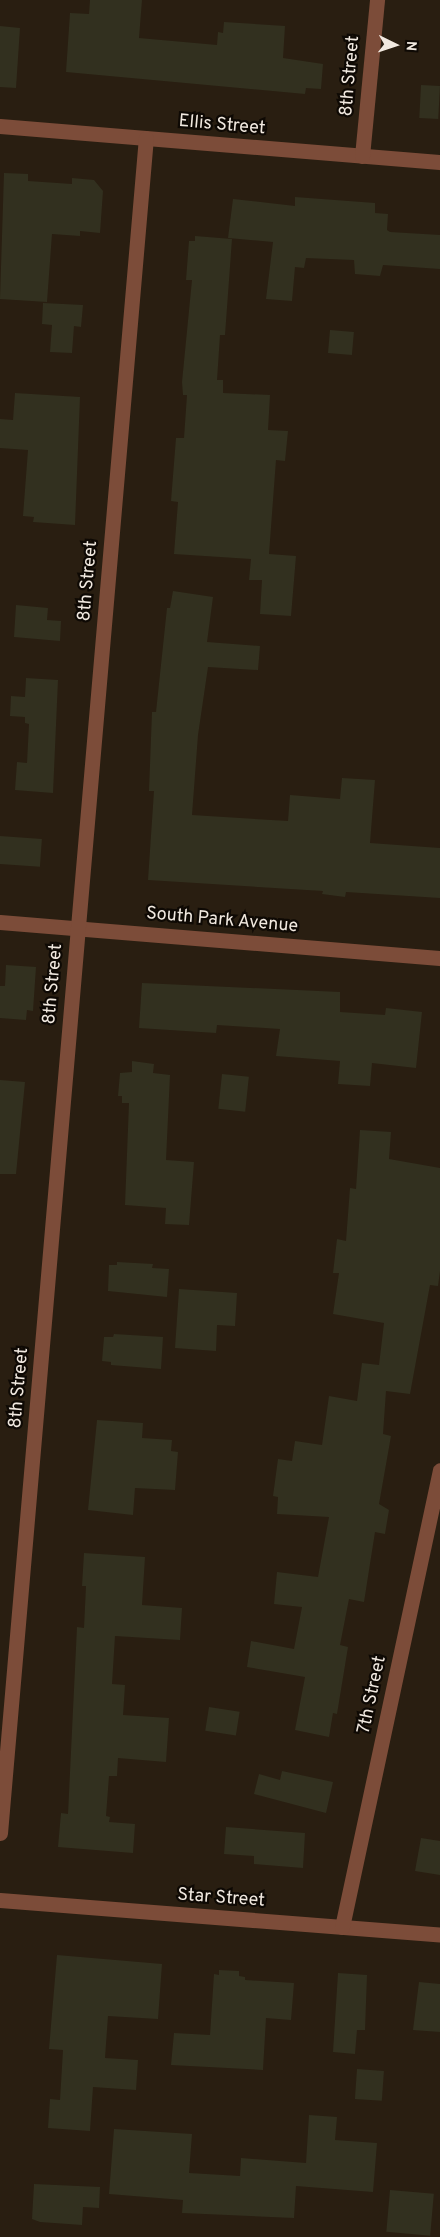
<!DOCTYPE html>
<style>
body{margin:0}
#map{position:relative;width:440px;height:2237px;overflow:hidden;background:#291e11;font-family:Overpass,sans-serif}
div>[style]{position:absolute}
.building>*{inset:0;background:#32301f;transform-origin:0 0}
.street>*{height:15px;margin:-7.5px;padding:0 7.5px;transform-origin:7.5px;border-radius:7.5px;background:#7c4c39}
span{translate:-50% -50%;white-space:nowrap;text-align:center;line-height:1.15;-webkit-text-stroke:4.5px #0e0904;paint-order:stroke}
.street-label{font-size:18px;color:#f1e9e0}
.north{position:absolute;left:370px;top:20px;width:50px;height:50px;-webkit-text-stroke:4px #0e0904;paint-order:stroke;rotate:94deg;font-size:14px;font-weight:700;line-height:20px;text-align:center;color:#f1e9e0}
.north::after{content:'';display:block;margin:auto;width:18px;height:22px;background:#f1e9e0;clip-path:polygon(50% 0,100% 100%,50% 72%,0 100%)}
</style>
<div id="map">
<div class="building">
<i style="clip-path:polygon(90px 0,142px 0,139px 38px,217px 45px,218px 32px,223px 33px,224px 22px,285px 26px,283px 58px,323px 64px,321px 89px,306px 88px,305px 94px,66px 72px,70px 13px,89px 14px)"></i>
<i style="clip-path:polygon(0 26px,20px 28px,16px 88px,0 87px)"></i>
<i style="left:421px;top:85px;width:19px;height:33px;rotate:3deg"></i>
<i style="clip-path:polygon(4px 173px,28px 174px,28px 181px,72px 184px,72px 178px,94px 180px,103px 191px,100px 233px,80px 231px,80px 236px,52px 234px,47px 302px,0 299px)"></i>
<i style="clip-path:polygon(295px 197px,375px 203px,375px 213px,388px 214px,387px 230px,390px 232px,440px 235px,440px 269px,383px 265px,380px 276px,355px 274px,354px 260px,306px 258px,304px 268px,295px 267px,292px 301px,266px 299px,273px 242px,228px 238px,233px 199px,295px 206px)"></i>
<i style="clip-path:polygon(195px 236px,232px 239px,225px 335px,220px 335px,217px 380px,223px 380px,223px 393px,270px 395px,268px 430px,288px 431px,285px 461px,276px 460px,269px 554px,296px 556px,291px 616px,260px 614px,262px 580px,249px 580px,251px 559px,174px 554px,178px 502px,171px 501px,176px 438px,184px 438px,187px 395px,183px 395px,182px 382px,192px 280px,186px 280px,189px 241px,195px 241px)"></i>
<i style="clip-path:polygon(43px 303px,83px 305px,81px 327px,74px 326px,72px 353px,50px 352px,52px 325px,42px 324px)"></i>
<i style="left:330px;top:330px;width:24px;height:23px;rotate:5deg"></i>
<i style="clip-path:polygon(15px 393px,80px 397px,75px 525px,33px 522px,34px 517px,23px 516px,28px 450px,0 448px,0 419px,13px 420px)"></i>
<i style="clip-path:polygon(173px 591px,213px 597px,207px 642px,260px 646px,258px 670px,208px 667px,198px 735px,192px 815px,288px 821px,290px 795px,340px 799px,342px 778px,375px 780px,370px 843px,440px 848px,440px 898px,346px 892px,345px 897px,322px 894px,323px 891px,148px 880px,154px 791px,149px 791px,152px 712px,156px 712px,167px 608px,170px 608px)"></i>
<i style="clip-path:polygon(16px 605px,48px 608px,47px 620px,61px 621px,60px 641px,14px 637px)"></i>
<i style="clip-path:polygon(26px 678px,58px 680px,53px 793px,15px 790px,17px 762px,27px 763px,29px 724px,25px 723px,25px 717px,10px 716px,11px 696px,25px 697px)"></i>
<i style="left:0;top:836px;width:42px;height:28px;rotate:4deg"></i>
<i style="clip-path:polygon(6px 965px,36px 967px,33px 1011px,27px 1010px,26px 1020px,0 1018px,0 986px,5px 986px)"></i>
<i style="clip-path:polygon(142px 983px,340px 992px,340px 1012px,385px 1015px,386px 1008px,422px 1012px,416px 1068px,372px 1063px,370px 1086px,338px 1084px,340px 1061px,276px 1056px,280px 1029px,217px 1025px,216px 1033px,139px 1028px)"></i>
<i style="clip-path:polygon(132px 1061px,154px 1064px,153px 1073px,170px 1075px,166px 1160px,194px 1162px,189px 1225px,165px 1224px,166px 1208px,125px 1205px,129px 1103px,122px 1103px,122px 1096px,118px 1096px,120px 1073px,132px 1072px)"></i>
<i style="left:222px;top:1074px;width:27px;height:35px;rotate:6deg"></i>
<i style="clip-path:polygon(0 1080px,25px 1082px,16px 1174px,0 1174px)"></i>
<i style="clip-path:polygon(360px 1130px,391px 1132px,389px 1159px,440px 1168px,440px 1271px,438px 1286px,430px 1285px,410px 1394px,386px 1391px,383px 1434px,391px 1436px,379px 1504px,389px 1510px,385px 1534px,375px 1532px,364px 1602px,349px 1599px,340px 1645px,348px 1647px,337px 1714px,333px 1713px,329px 1737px,295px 1730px,305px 1677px,247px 1667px,251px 1641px,294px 1649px,302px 1607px,274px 1604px,277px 1572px,318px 1577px,329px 1517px,277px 1514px,278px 1497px,273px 1496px,278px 1459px,292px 1461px,295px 1441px,322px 1445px,329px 1396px,357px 1401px,362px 1363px,379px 1365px,384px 1323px,333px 1314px,339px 1273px,333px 1273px,337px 1239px,346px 1241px,350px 1188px,356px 1189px)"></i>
<i style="clip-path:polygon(117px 1262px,153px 1264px,152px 1268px,169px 1269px,167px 1297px,108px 1291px,109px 1265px,117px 1265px)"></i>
<i style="clip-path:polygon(179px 1289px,237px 1293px,235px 1326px,217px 1325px,216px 1351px,175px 1348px)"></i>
<i style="clip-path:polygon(114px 1334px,163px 1337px,161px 1369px,111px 1365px,111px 1362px,102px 1361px,104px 1337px,113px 1337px)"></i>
<i style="clip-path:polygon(97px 1420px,143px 1423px,142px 1438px,172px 1440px,171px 1451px,178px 1452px,175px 1490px,135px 1488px,133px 1515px,88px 1510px)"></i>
<i style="clip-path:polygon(84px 1553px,145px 1557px,142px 1605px,182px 1608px,180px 1640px,115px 1636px,112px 1684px,125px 1685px,123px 1715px,169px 1718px,166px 1762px,118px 1758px,117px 1776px,109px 1776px,106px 1816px,110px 1817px,109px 1822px,135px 1824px,133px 1853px,58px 1847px,61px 1813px,68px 1814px,77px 1627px,84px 1628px,86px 1586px,82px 1586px)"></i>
<i style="left:209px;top:1707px;width:31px;height:24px;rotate:9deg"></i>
<i style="clip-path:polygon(282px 1771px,333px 1782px,326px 1813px,254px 1794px,259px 1774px,280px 1780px)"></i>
<i style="clip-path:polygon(226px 1827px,305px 1833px,303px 1868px,254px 1864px,254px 1856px,224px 1854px)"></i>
<i style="clip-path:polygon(421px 1838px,440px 1841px,440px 1875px,415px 1871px)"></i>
<i style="clip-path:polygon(57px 1955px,162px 1964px,158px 2019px,108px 2016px,105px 2058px,138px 2060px,136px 2090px,93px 2087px,90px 2131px,48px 2128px,50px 2099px,60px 2100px,63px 2050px,49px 2049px)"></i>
<i style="clip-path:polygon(219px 1970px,239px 1971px,239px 1976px,245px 1977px,245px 1980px,294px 1983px,291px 2020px,266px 2018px,263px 2070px,171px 2065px,174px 2033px,210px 2035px,214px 1974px,219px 1975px)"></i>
<i style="clip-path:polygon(338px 1973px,367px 1975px,365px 2030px,357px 2030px,355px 2054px,333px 2052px)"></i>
<i style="clip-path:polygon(419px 1982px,440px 1984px,440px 2032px,413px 2030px)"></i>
<i style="left:357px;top:2069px;width:27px;height:30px;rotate:4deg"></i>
<i style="clip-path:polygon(309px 2115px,337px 2117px,335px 2140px,377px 2143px,373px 2192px,296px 2186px,294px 2218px,182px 2213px,183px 2200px,109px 2194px,114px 2129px,192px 2134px,189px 2173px,240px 2176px,241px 2158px,306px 2163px)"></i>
<i style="clip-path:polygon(34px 2184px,100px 2187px,99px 2208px,83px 2207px,82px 2225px,40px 2222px,32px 2219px)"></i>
<i style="left:390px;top:2190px;width:44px;height:42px;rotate:5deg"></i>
</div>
<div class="street">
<i style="left:0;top:126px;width:441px;rotate:4.7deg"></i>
<i style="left:362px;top:156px;width:157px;rotate:-84.5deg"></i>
<i style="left:0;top:922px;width:441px;rotate:4.7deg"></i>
<i style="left:0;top:1833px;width:1701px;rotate:-85.08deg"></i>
<i style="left:0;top:1900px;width:441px;rotate:4.5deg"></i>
<i style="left:342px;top:1927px;width:467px;rotate:-77.9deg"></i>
</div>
<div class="street-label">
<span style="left:351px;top:76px;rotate:-85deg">8th Street</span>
<span style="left:222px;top:126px;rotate:5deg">Ellis Street</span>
<span style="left:89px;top:581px;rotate:-85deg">8th Street</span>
<span style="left:222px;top:921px;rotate:5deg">South Park Avenue</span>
<span style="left:54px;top:984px;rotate:-85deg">8th Street</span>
<span style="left:20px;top:1388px;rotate:-85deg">8th Street</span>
<span style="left:373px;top:1695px;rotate:-78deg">7th Street</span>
<span style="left:221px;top:1899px;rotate:4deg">Star Street</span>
</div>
<div class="north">N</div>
</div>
